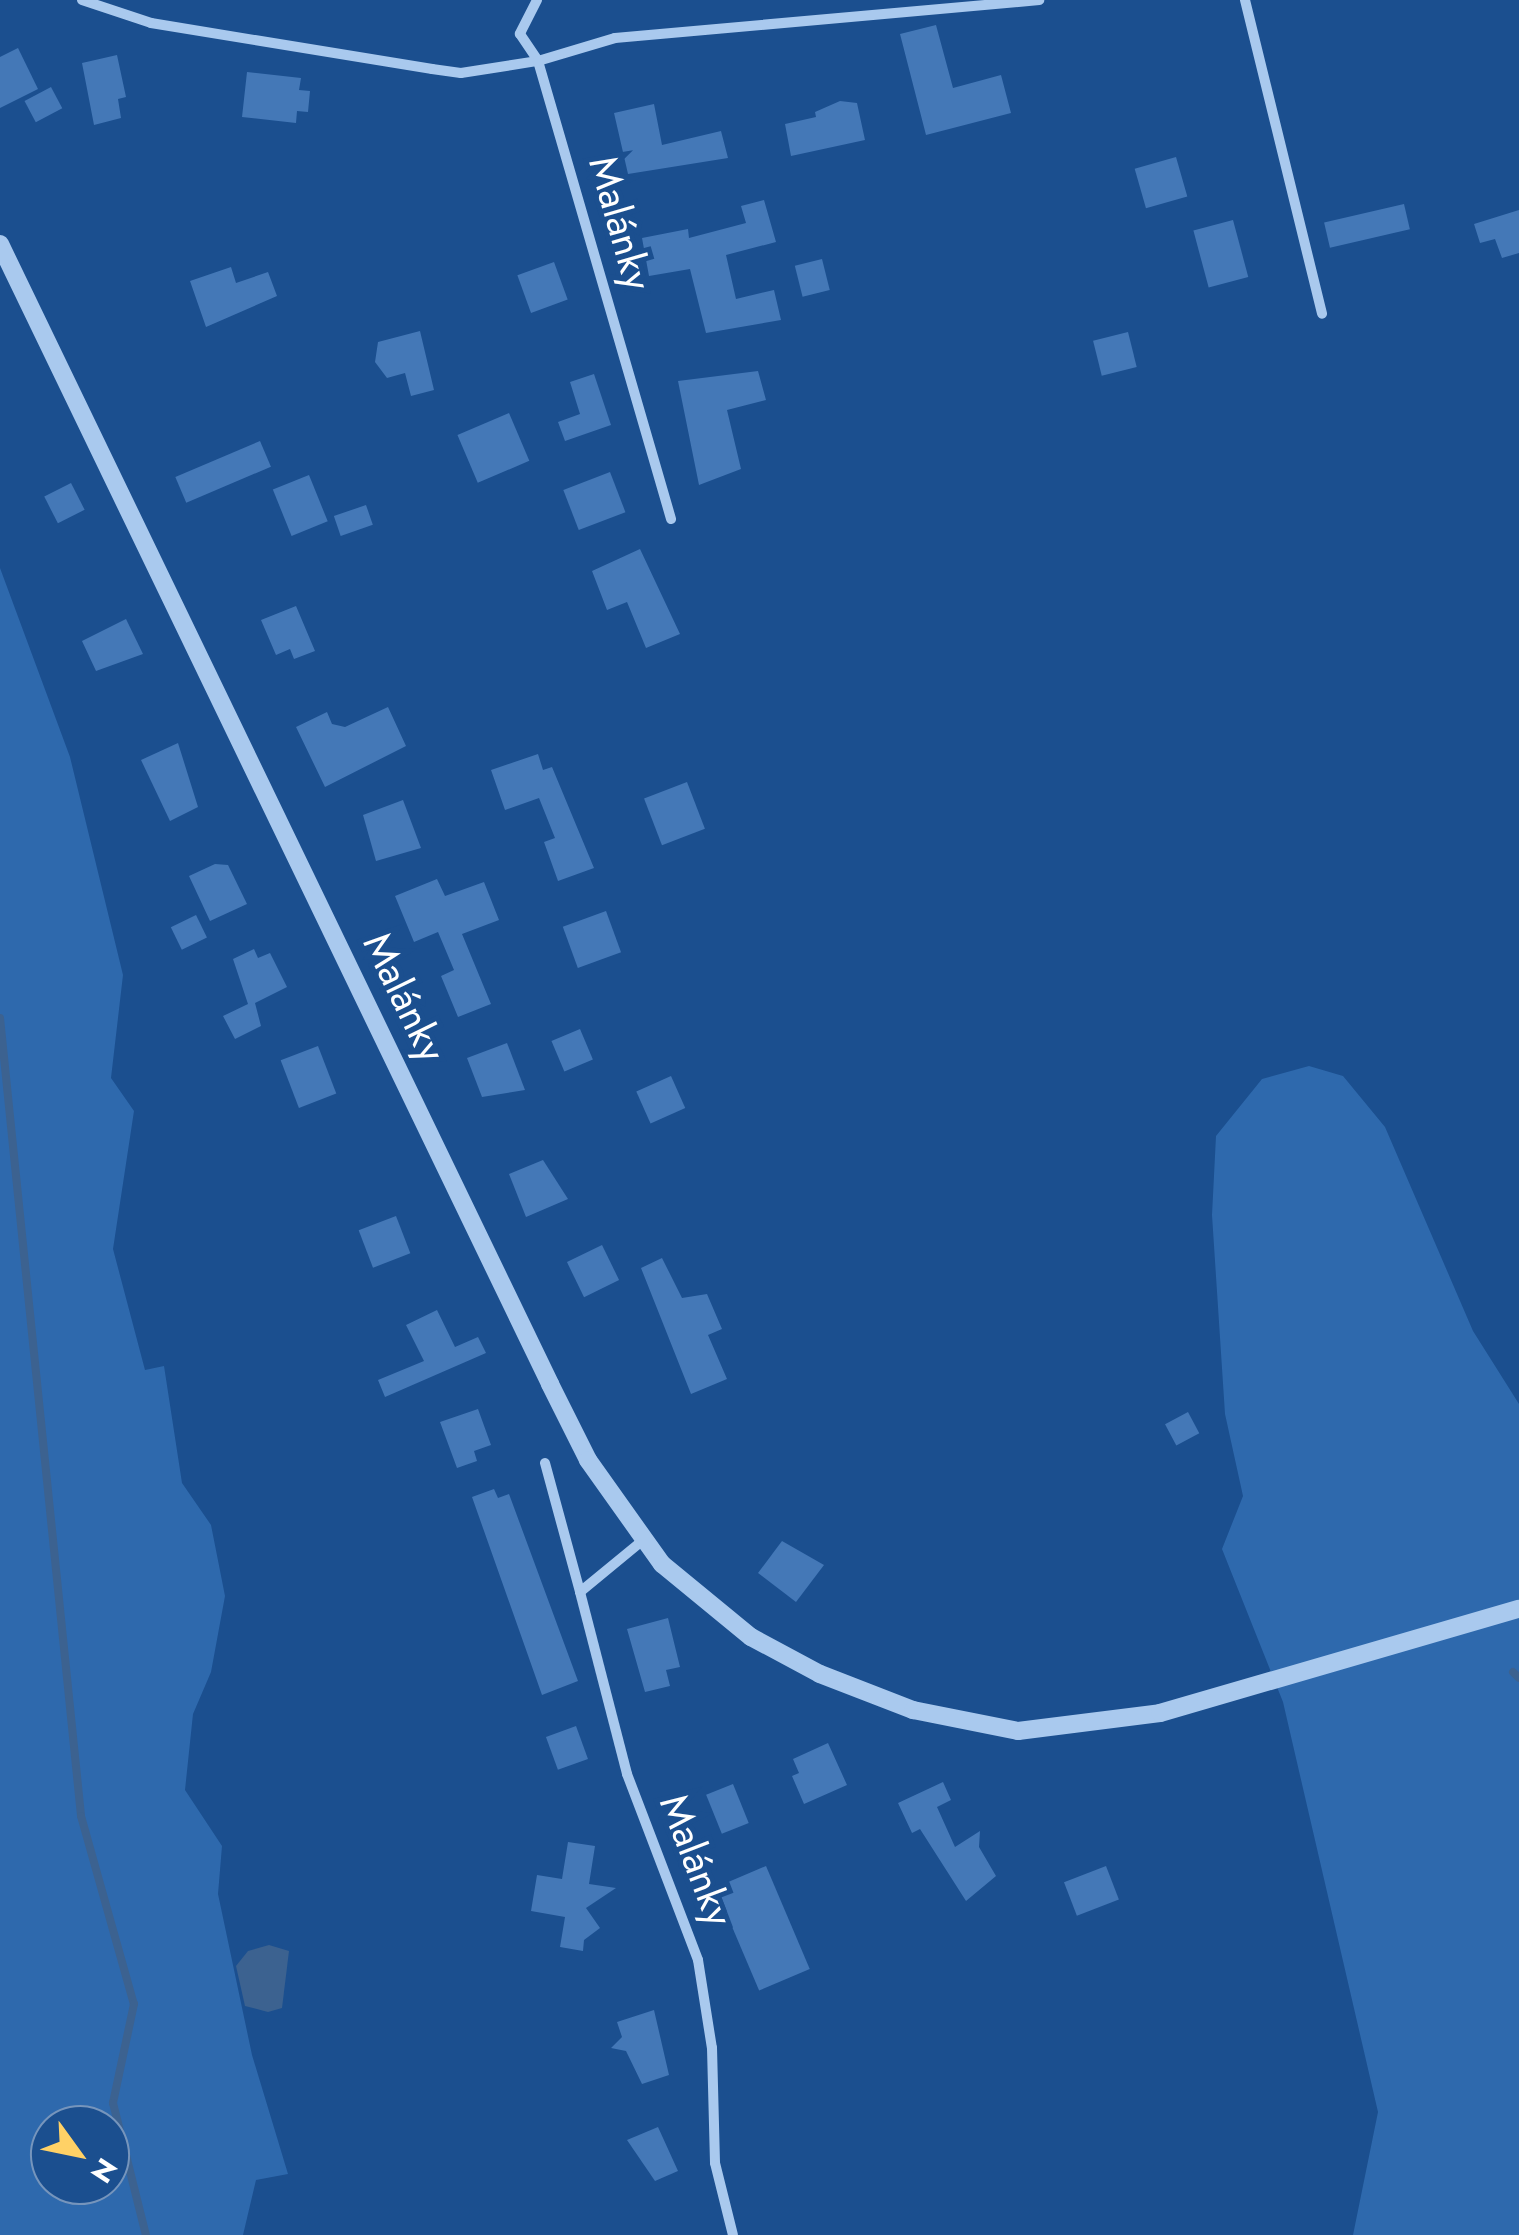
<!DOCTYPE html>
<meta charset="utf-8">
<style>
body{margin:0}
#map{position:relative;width:1519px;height:2235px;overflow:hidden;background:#1b4f8f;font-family:Jost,sans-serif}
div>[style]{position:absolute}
.green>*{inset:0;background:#2e69ad}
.water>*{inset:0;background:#3c6290}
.stream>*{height:8px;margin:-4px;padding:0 4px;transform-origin:4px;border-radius:4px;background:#3c6290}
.building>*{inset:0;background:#4478b7;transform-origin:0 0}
.minor>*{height:10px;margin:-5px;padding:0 5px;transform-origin:5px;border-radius:5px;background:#a9c9ee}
.tertiary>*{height:18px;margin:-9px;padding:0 9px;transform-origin:9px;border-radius:9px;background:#a9c9ee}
span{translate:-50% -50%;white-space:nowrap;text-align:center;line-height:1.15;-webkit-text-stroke:10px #1b4f8f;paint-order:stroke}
.street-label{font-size:40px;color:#fff}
.north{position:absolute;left:30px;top:2105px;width:100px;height:100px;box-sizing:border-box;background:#1b4f8f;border:2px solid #7695bc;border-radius:50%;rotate:123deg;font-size:28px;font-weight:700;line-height:40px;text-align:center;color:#fff}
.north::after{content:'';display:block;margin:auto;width:35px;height:45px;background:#ffd166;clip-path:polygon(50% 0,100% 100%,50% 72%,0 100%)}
</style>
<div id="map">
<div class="green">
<i style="clip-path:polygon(evenodd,0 568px,70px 757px,123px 975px,111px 1078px,134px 1111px,113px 1249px,145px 1370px,164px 1366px,182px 1483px,211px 1525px,225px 1596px,211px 1672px,193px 1714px,185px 1790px,222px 1846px,218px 1894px,252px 2055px,288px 2174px,256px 2180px,243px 2235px,0 2235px,0 568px,110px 2125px,110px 2185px,50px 2185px,50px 2125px,110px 2125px)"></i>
<i style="clip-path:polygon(1309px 1066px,1343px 1076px,1385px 1127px,1473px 1331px,1519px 1404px,1519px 2235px,1353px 2235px,1378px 2112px,1283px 1702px,1222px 1549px,1243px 1496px,1225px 1414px,1212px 1215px,1216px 1136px,1262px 1079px)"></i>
</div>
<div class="water">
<i style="clip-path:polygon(269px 1945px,289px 1951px,282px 2008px,268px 2012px,245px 2006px,236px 1966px,248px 1951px)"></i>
</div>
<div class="stream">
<i style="left:0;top:1018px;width:802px;rotate:84.2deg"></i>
<i style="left:81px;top:1816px;width:195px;rotate:74.3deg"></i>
<i style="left:134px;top:2004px;width:101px;rotate:102deg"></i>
<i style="left:113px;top:2103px;width:136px;rotate:76deg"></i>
<i style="left:1513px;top:1672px;width:8px;rotate:45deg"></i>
</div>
<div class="building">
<i style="clip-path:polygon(936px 25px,953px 88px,1001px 75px,1011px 113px,926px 135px,900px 34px)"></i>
<i style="clip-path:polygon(18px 48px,38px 89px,0 108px,0 57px)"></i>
<i style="clip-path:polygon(117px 55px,126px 97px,118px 99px,121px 118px,94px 125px,82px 63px)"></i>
<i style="clip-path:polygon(247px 72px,301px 78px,299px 90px,310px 91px,308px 112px,297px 111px,296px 123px,242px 117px)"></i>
<i style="left:51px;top:87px;width:24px;height:30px;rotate:62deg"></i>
<i style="clip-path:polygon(840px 101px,857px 103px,865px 140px,791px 156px,785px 124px,816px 117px,815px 112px)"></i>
<i style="clip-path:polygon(654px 104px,662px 145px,721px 131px,728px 158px,628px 174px,614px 113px)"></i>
<i style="left:1176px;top:157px;width:41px;height:43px;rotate:74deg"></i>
<i style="clip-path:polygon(764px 200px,776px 242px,726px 255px,736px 299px,774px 290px,781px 320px,706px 333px,690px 269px,649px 276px,642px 238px,688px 229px,689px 238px,746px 223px,741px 206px)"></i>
<i style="left:1404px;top:204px;width:26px;height:82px;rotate:77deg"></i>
<i style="clip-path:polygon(1519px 210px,1519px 253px,1502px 258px,1495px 239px,1480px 243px,1474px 224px)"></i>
<i style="left:1233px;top:220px;width:59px;height:41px;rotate:75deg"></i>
<i style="left:822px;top:259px;width:32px;height:28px;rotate:76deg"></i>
<i style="left:554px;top:262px;width:40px;height:39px;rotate:70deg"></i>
<i style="clip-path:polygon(231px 267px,236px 283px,268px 272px,277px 296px,206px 327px,190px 281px)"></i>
<i style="clip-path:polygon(420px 331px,434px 390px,411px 396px,405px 373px,387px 378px,375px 362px,378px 342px)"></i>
<i style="left:1128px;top:332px;width:36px;height:36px;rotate:76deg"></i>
<i style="clip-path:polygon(758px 371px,766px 400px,727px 410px,741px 469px,699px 485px,678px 381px)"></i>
<i style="clip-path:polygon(594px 374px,611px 425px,565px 441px,558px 422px,580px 414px,570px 382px)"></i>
<i style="left:509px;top:413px;width:52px;height:56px;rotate:67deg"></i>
<i style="left:260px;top:441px;width:28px;height:92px;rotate:67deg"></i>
<i style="left:610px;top:472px;width:43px;height:50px;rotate:69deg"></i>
<i style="left:309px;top:475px;width:50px;height:39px;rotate:68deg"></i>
<i style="left:71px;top:483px;width:30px;height:30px;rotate:63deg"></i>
<i style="left:366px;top:505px;width:21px;height:34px;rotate:71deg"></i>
<i style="clip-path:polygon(640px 549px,680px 634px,646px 648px,627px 602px,607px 610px,592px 571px)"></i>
<i style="clip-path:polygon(296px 606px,315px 651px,294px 659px,290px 649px,276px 655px,261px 620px)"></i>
<i style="clip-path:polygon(126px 619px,143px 654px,96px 671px,82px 641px)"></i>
<i style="clip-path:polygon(388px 707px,406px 746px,325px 787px,296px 727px,327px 712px,332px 724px,345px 727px)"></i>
<i style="clip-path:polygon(178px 743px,198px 807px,170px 821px,141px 760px)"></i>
<i style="clip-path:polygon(538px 754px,543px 770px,552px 767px,594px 868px,558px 881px,544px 842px,555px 838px,539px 798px,505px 810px,491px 770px)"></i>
<i style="left:687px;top:782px;width:50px;height:46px;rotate:69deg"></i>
<i style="clip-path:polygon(403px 800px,421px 848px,376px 861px,363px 815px)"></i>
<i style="clip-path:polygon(215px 864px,228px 865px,247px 904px,210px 921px,189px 876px)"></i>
<i style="clip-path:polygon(437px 879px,445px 896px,484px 882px,499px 920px,462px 934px,491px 1004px,458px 1017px,441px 976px,454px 970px,438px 932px,414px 942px,395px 896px)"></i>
<i style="left:606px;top:911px;width:44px;height:46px;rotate:70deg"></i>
<i style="left:196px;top:915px;width:25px;height:28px;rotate:64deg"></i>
<i style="clip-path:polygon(254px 949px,258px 958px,270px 953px,287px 987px,255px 1003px,261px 1026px,235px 1039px,223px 1016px,248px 1004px,233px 959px)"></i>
<i style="left:580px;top:1029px;width:33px;height:31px;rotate:67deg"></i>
<i style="clip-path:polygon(507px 1043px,525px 1090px,482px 1097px,467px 1058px)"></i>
<i style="left:318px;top:1046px;width:51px;height:40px;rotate:69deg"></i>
<i style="left:671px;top:1076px;width:35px;height:38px;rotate:66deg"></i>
<i style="clip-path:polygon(543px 1160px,568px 1199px,526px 1217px,509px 1174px)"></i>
<i style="left:396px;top:1216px;width:40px;height:40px;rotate:69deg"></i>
<i style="left:602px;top:1245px;width:39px;height:39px;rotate:64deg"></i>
<i style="clip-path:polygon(662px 1258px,682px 1298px,707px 1294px,722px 1329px,708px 1335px,727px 1379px,691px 1394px,641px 1268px)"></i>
<i style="clip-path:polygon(437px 1310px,455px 1347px,478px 1337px,486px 1353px,385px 1397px,378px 1380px,424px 1361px,406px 1325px)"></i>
<i style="clip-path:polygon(478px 1409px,491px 1445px,474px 1451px,477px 1461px,457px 1468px,440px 1422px)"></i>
<i style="left:1188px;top:1412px;width:24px;height:26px;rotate:62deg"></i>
<i style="clip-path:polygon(494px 1489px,498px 1498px,509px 1494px,578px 1681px,542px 1695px,472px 1497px)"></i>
<i style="clip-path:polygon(782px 1541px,824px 1565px,796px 1602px,758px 1573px)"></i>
<i style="clip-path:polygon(668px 1618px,680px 1667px,666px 1670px,670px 1686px,645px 1692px,627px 1629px)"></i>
<i style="left:576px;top:1726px;width:35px;height:32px;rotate:70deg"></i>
<i style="clip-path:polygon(828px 1743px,847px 1785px,804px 1804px,792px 1776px,799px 1773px,793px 1759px)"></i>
<i style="clip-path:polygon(943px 1782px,951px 1800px,937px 1807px,955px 1847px,980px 1831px,979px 1847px,996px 1876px,966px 1901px,920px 1829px,912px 1833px,898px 1803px)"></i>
<i style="left:733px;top:1784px;width:42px;height:29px;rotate:68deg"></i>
<i style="clip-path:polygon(568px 1842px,595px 1846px,589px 1884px,616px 1888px,586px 1908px,600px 1928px,584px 1940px,583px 1951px,560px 1947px,565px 1917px,531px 1911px,537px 1875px,562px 1879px)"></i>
<i style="left:766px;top:1866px;width:112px;height:55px;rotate:67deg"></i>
<i style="left:1106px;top:1866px;width:36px;height:45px;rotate:69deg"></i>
<i style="clip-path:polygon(654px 2010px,669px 2075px,642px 2084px,626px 2051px,611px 2048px,622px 2037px,617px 2022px)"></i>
<i style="clip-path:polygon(658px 2127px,678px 2171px,655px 2181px,627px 2140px)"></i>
</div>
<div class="minor">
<i style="left:82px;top:0;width:73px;rotate:18.4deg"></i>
<i style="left:151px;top:23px;width:285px;rotate:9.3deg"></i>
<i style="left:432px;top:69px;width:29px;rotate:8deg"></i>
<i style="left:461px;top:73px;width:78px;rotate:-8.9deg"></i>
<i style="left:538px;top:61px;width:477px;rotate:73.8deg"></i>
<i style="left:537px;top:0;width:38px;rotate:117deg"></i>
<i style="left:520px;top:34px;width:32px;rotate:56deg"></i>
<i style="left:538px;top:61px;width:80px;rotate:-16.6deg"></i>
<i style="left:615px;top:38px;width:426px;rotate:-5.1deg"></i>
<i style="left:1245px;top:0;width:323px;rotate:76.2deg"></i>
<i style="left:545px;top:1463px;width:134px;rotate:74.8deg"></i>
<i style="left:642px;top:1541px;width:80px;rotate:140.6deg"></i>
<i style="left:580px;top:1592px;width:188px;rotate:75.5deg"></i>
<i style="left:627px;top:1774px;width:199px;rotate:69.1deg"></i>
<i style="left:698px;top:1960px;width:89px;rotate:81deg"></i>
<i style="left:712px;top:2048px;width:115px;rotate:88.5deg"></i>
<i style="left:715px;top:2163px;width:74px;rotate:76deg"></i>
</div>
<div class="tertiary">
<i style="left:0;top:244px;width:1266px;rotate:64.24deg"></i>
<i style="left:550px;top:1384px;width:85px;rotate:63.4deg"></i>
<i style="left:588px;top:1460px;width:128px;rotate:54.6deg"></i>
<i style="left:662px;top:1564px;width:115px;rotate:39.4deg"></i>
<i style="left:751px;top:1637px;width:78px;rotate:28.2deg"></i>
<i style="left:820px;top:1674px;width:100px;rotate:21.2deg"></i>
<i style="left:913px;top:1710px;width:107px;rotate:11.3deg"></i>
<i style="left:1018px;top:1731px;width:143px;rotate:-7.2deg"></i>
<i style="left:1160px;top:1713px;width:374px;rotate:-16.2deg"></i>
</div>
<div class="street-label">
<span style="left:621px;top:223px;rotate:74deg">Malánky</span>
<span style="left:405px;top:997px;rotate:64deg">Malánky</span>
<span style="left:697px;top:1860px;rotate:69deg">Malánky</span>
</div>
<div class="north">N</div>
</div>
